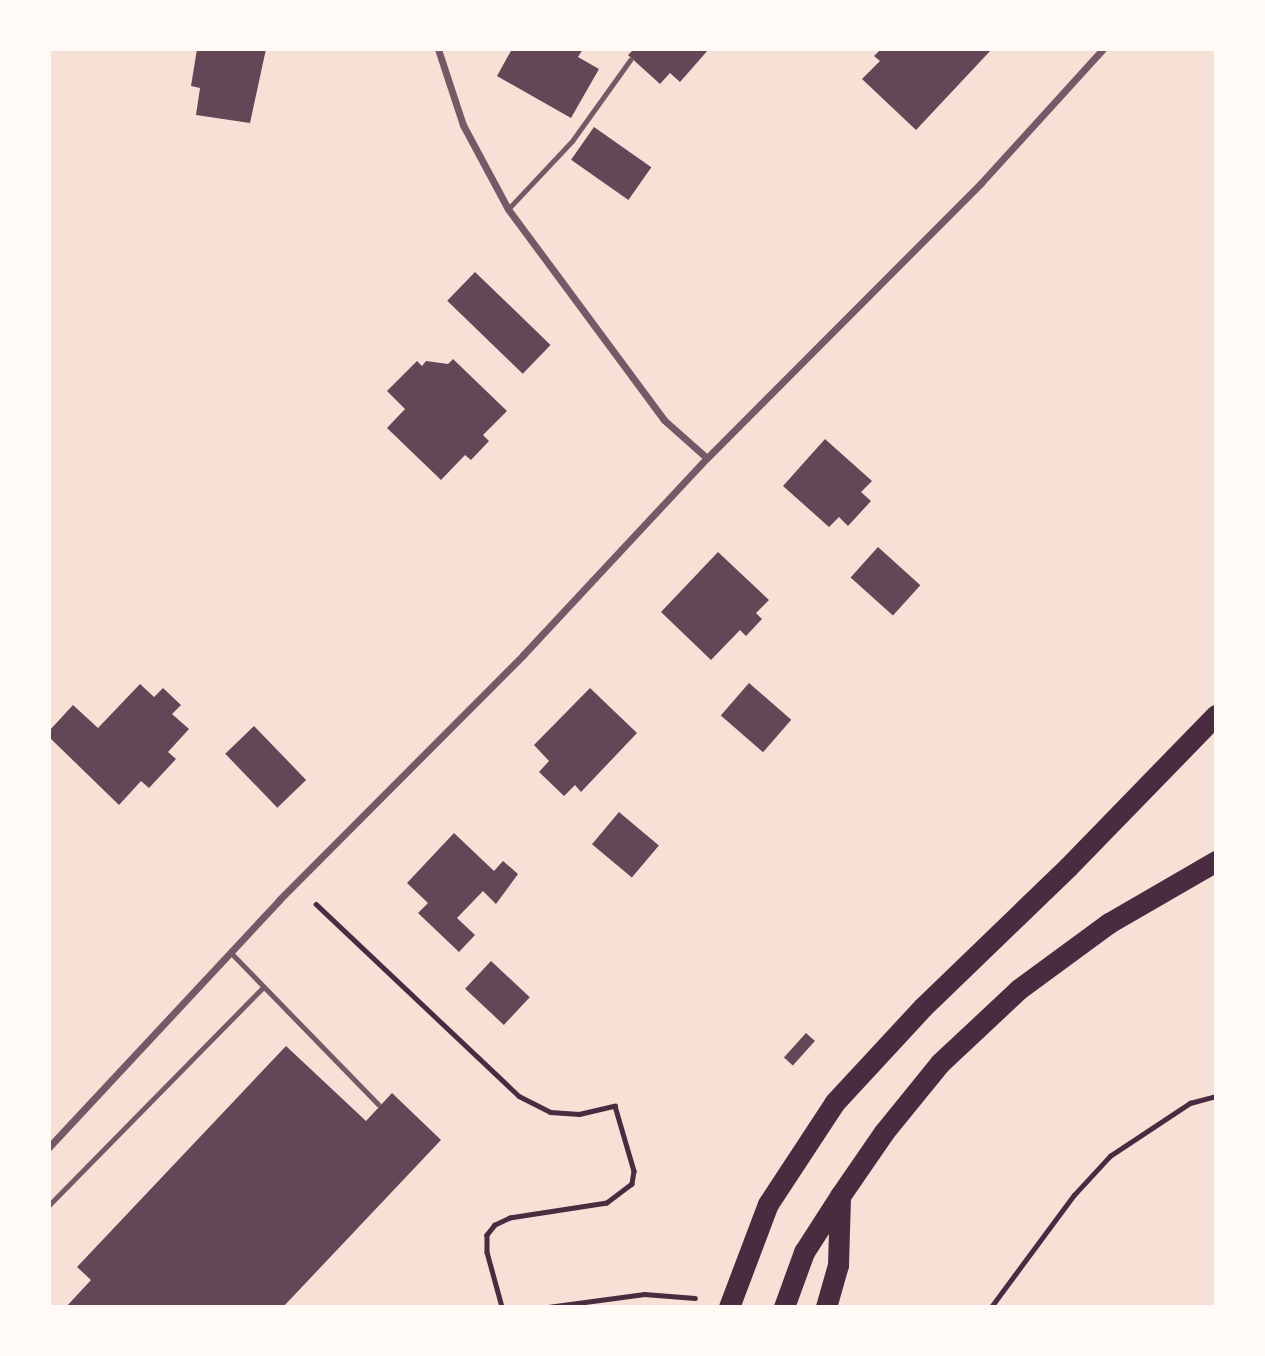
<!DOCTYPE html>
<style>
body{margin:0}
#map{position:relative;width:1265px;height:1356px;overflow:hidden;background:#f7e1d7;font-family:"Roboto Condensed",sans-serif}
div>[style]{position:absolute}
.building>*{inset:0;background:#644757;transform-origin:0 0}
.path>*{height:4.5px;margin:-2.25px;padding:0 2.25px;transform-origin:2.25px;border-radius:2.25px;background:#4a2c40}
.service>*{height:5px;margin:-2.5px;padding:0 2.5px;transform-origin:2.5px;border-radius:2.5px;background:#755966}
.minor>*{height:7px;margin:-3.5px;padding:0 3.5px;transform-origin:3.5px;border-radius:3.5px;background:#755966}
.motorway>*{height:21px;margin:-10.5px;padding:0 10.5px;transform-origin:10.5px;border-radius:10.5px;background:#4a2c40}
span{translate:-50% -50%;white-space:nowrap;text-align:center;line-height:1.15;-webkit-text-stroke:5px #fffaf5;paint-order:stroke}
.frame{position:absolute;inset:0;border:51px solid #fffaf5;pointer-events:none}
</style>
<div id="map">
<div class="building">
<i style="clip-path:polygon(197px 49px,266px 49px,250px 123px,196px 115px,200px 88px,191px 86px)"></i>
<i style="clip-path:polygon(512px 49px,583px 49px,578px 57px,599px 69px,571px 118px,497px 76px)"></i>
<i style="clip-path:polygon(634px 49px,709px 49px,680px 82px,670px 73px,660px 84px,628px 55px)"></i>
<i style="clip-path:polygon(881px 49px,992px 49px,916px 130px,862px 79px,880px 61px,874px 56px)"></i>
<i style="left:594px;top:127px;width:70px;height:40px;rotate:35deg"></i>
<i style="left:475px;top:272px;width:105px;height:40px;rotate:44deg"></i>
<i style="clip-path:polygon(453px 359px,507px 411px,483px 435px,489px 441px,471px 460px,465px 455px,441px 480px,387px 428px,405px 409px,387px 391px,417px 361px,422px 366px,426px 361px,448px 364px)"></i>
<i style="clip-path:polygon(825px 439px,872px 481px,861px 492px,871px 501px,848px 526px,839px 517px,829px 527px,783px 486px)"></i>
<i style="left:878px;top:547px;width:57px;height:41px;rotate:42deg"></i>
<i style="clip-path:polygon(718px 552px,769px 600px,756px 613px,762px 619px,746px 636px,740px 630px,711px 660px,661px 612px)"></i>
<i style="left:749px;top:683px;width:56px;height:43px;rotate:41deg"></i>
<i style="clip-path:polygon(140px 684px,154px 697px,163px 688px,181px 705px,172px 714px,189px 729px,168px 752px,176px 759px,149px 788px,141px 781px,119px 805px,49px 737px,49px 731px,73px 705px,98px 728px)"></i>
<i style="clip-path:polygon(590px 688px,637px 733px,581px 792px,575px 785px,564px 796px,539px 772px,549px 761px,534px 745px)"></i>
<i style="left:254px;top:726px;width:75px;height:40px;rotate:46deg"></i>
<i style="left:619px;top:812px;width:52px;height:42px;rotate:40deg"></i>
<i style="clip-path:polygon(454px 833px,494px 871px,503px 861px,518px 874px,496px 904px,483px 891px,457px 918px,475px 935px,459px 952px,418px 913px,428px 903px,407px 883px)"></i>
<i style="left:491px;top:961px;width:53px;height:38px;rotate:43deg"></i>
<i style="left:806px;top:1033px;width:12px;height:33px;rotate:42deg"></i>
<i style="clip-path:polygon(286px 1046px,366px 1121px,392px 1093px,441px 1140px,283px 1307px,66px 1307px,91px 1280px,77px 1267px)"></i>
</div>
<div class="path">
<i style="left:316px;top:904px;width:279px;rotate:43.4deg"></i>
<i style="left:519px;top:1096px;width:35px;rotate:27deg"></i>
<i style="left:550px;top:1112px;width:29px;rotate:4deg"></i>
<i style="left:579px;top:1114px;width:37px;rotate:-13deg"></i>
<i style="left:615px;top:1106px;width:68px;rotate:73.7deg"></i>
<i style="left:634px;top:1171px;width:13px;rotate:99deg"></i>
<i style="left:632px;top:1184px;width:31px;rotate:143deg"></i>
<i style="left:607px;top:1203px;width:98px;rotate:171.2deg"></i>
<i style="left:510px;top:1218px;width:17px;rotate:155deg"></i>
<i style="left:495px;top:1225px;width:13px;rotate:129deg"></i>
<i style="left:487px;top:1235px;width:17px;rotate:90deg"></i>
<i style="left:487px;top:1252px;width:57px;rotate:74.7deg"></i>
<i style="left:548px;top:1307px;width:97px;rotate:-7.7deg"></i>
<i style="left:644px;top:1294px;width:51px;rotate:4.5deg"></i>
<i style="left:991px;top:1307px;width:139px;rotate:-53.5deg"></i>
<i style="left:1074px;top:1195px;width:53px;rotate:-47.3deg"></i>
<i style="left:1110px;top:1156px;width:96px;rotate:-33.5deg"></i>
<i style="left:1190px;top:1103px;width:27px;rotate:-15deg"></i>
</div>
<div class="service">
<i style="left:508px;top:209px;width:93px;rotate:-46.7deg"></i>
<i style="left:572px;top:141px;width:100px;rotate:-54.4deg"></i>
<i style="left:231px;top:953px;width:211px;rotate:45.8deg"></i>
<i style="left:49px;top:1205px;width:304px;rotate:-45.5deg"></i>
</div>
<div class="minor">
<i style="left:438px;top:49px;width:80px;rotate:71.8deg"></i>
<i style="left:463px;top:125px;width:95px;rotate:61.8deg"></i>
<i style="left:508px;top:209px;width:262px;rotate:53.5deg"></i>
<i style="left:664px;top:420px;width:57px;rotate:41.5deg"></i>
<i style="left:49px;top:1147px;width:338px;rotate:-47deg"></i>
<i style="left:279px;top:900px;width:346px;rotate:-45.1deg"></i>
<i style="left:523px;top:655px;width:270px;rotate:-47deg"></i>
<i style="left:707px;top:458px;width:388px;rotate:-45.1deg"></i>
<i style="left:981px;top:183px;width:181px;rotate:-47.7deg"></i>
</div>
<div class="motorway">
<i style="left:729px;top:1307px;width:110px;rotate:-69.3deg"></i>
<i style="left:768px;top:1204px;width:122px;rotate:-56.7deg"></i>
<i style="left:835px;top:1102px;width:129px;rotate:-47.2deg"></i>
<i style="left:923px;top:1007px;width:202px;rotate:-44deg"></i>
<i style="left:1068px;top:867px;width:212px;rotate:-45.8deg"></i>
<i style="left:784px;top:1307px;width:59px;rotate:-70deg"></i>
<i style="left:804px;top:1252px;width:67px;rotate:-57.3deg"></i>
<i style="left:840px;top:1196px;width:78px;rotate:-55.5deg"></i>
<i style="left:884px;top:1132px;width:89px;rotate:-50.9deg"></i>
<i style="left:940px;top:1063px;width:108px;rotate:-43.1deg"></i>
<i style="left:1019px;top:989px;width:112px;rotate:-36.3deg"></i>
<i style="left:1109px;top:923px;width:124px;rotate:-30.1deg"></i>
<i style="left:826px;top:1307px;width:44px;rotate:-74.1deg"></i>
<i style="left:838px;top:1265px;width:67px;rotate:-88.3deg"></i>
</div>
<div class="frame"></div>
</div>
